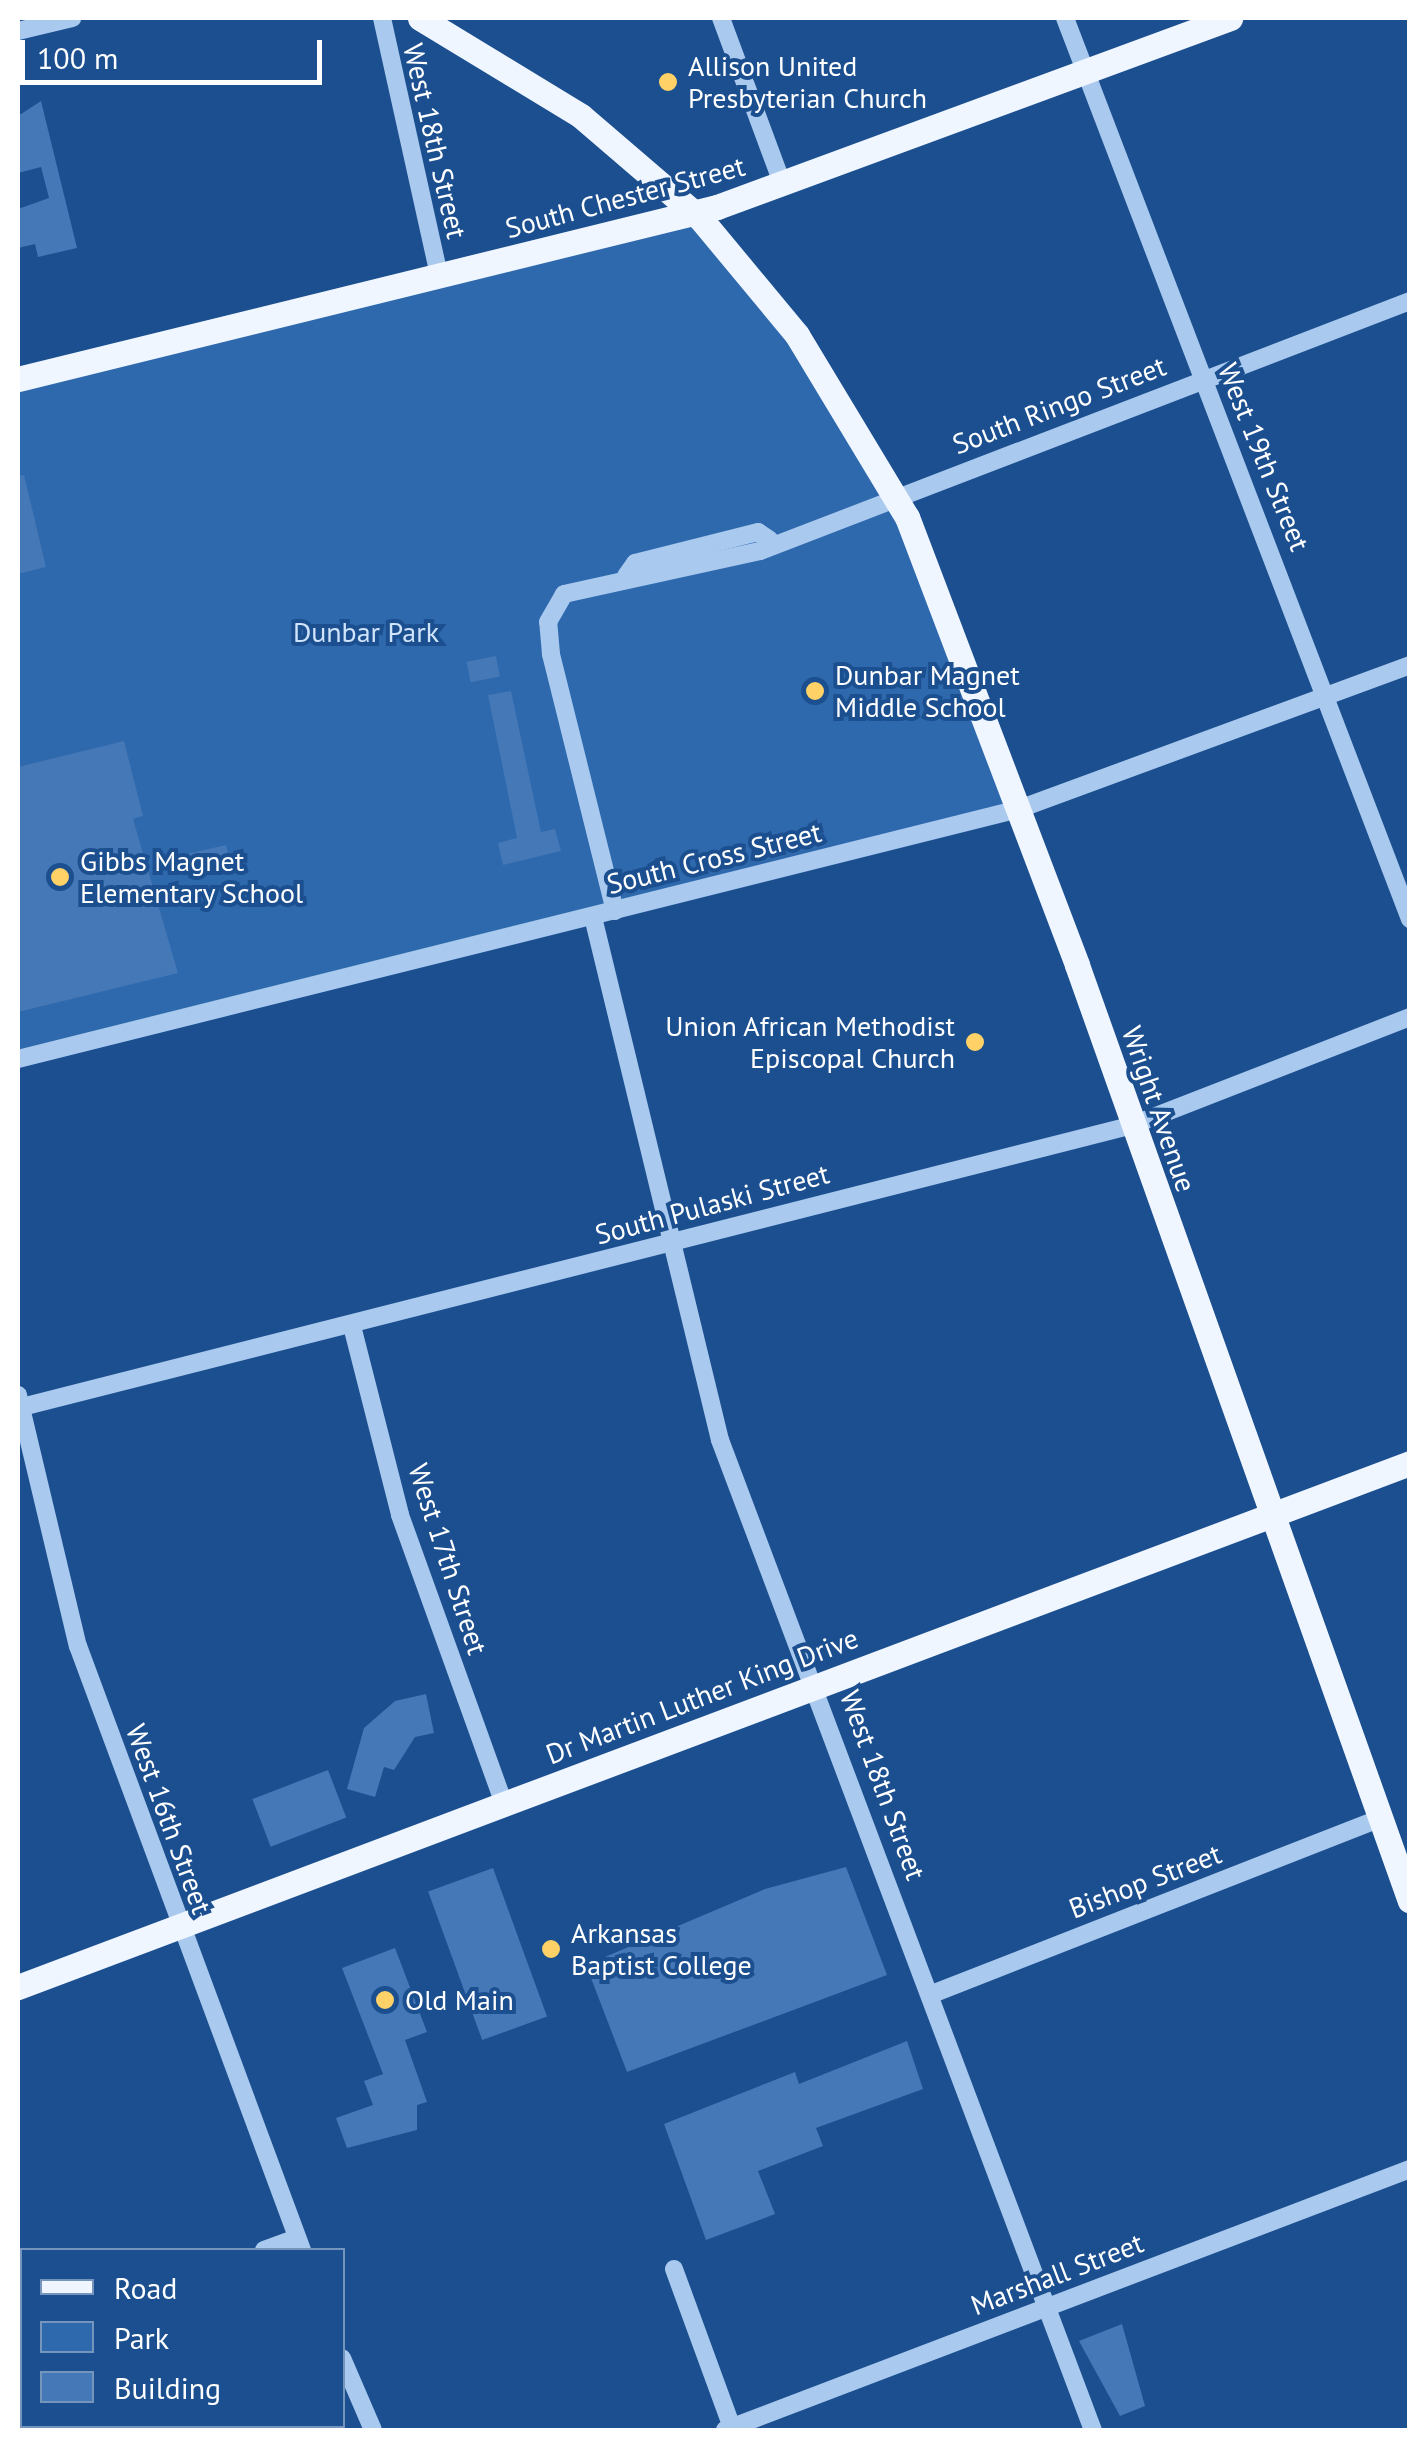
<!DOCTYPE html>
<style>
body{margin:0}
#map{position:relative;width:1427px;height:2448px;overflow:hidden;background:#1b4f8f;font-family:"PT Sans",sans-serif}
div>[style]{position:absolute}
.green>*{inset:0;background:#2e69ad}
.building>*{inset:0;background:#4478b7;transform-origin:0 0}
.minor>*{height:18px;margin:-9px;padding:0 9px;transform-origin:9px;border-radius:9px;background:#a9c9ee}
.major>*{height:25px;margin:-12.5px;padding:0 12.5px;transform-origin:12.5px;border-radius:12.5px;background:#f0f6ff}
.dots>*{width:28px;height:28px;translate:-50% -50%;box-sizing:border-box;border:5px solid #1b4f8f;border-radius:50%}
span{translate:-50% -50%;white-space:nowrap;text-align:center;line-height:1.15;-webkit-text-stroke:8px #1b4f8f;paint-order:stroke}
.poi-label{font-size:28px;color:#fff}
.left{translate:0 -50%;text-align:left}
.right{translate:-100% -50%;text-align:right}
.street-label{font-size:28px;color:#fff}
.park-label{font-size:28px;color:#cfe3fa}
.frame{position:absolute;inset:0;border:20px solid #fff;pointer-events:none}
.legend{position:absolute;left:20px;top:2248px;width:325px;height:180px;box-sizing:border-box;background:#1b4f8f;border:2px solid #7695bc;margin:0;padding:12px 18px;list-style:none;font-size:30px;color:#fff}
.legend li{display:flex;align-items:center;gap:20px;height:50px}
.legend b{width:50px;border:2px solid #7695bc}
.scale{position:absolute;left:20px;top:40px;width:302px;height:45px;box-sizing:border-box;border:5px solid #fff;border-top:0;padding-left:12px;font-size:30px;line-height:35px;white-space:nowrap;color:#fff;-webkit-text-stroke:8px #1b4f8f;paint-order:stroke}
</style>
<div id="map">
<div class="green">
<i style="clip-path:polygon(693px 213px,811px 355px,899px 502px,1019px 809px,18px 1060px,18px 378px)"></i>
</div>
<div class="building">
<i style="clip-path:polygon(41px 101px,77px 248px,38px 257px,35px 244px,18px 248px,18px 209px,49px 198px,41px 167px,18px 173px,18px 116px)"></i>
<i style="clip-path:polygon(24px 475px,46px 567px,18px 574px,18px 476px)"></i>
<i style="left:496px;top:656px;width:21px;height:30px;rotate:79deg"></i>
<i style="clip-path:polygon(511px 691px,541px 832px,555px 829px,561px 851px,503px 865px,498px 843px,517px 838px,488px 695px)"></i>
<i style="clip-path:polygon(124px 741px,143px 816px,133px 819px,178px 973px,18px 1012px,18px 767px)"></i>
<i style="left:226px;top:845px;width:23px;height:38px;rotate:77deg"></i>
<i style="clip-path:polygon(426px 1694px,434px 1733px,415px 1737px,394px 1770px,384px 1767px,375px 1797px,347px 1789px,364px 1728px,395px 1701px)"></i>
<i style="left:328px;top:1770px;width:51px;height:81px;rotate:69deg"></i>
<i style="clip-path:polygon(846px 1867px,887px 1975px,627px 2072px,586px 1965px,765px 1889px)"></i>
<i style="left:493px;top:1868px;width:158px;height:69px;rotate:70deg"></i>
<i style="clip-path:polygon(395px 1948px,427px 2032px,405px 2040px,427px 2102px,417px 2105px,417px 2130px,347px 2148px,336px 2118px,373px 2105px,364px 2081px,383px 2074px,342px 1968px)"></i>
<i style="clip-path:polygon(907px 2041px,923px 2089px,816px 2128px,823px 2146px,758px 2171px,775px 2214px,706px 2240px,664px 2124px,795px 2072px,799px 2084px)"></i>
<i style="clip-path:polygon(1122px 2324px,1145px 2406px,1120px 2416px,1079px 2341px)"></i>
</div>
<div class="minor">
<i style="left:382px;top:18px;width:264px;rotate:77.5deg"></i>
<i style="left:721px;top:18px;width:179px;rotate:69.7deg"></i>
<i style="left:1065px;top:18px;width:965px;rotate:69.05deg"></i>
<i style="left:18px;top:31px;width:56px;rotate:-13.5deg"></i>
<i style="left:626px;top:576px;width:16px;rotate:-55deg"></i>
<i style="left:635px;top:563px;width:127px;rotate:-14.1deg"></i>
<i style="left:758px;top:532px;width:14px;rotate:34deg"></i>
<i style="left:615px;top:911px;width:265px;rotate:-104deg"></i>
<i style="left:551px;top:654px;width:32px;rotate:-95deg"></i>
<i style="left:548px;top:622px;width:32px;rotate:-60deg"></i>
<i style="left:564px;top:594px;width:201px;rotate:-12.4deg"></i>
<i style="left:760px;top:551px;width:696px;rotate:-21.04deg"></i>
<i style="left:593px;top:917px;width:538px;rotate:76.35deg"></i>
<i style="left:720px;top:1440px;width:1058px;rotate:69.36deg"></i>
<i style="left:18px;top:1059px;width:1032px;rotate:-14.02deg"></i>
<i style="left:1019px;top:809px;width:417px;rotate:-20.2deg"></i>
<i style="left:352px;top:1326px;width:195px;rotate:75.7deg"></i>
<i style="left:400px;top:1515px;width:307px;rotate:70.2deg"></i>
<i style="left:18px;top:1395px;width:258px;rotate:76.6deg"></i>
<i style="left:78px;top:1646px;width:644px;rotate:69.65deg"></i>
<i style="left:18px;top:1408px;width:1150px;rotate:-14.24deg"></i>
<i style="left:1133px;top:1125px;width:297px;rotate:-21.3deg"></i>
<i style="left:932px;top:1994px;width:480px;rotate:-21.4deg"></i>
<i style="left:264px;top:2250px;width:35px;rotate:-20deg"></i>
<i style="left:674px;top:2269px;width:171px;rotate:69.9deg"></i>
<i style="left:18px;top:2344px;width:4px;rotate:-27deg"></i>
<i style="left:342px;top:2358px;width:78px;rotate:66.7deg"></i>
<i style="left:18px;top:2420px;width:10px;rotate:73deg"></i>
<i style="left:725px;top:2430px;width:733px;rotate:-20.86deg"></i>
</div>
<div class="major">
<i style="left:420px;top:18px;width:188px;rotate:31.3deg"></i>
<i style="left:581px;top:116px;width:157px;rotate:40.6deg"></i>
<i style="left:700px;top:218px;width:152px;rotate:50.3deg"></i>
<i style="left:797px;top:335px;width:213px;rotate:58.9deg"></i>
<i style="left:907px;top:517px;width:479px;rotate:69.2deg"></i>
<i style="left:1077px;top:965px;width:993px;rotate:70.42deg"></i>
<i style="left:18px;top:379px;width:720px;rotate:-13.82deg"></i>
<i style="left:717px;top:207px;width:547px;rotate:-20.22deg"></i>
<i style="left:18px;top:1987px;width:1487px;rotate:-20.63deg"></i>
</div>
<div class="dots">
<i style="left:668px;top:82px;background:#ffd166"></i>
<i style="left:815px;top:691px;background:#ffd166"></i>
<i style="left:60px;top:877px;background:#ffd166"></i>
<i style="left:975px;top:1042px;background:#ffd166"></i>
<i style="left:551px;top:1949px;background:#ffd166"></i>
<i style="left:385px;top:2000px;background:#ffd166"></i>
</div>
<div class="poi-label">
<span class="left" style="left:688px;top:82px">Allison United<br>Presbyterian Church</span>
<span class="left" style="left:835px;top:691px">Dunbar Magnet<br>Middle School</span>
<span class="left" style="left:80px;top:877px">Gibbs Magnet<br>Elementary School</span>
<span class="right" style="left:955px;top:1042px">Union African Methodist<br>Episcopal Church</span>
<span class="left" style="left:571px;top:1949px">Arkansas<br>Baptist College</span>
<span class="left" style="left:405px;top:2000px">Old Main</span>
</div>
<div class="street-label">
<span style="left:435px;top:141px;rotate:77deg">West 18th Street</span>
<span style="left:625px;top:197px;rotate:-15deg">South Chester Street</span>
<span style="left:1059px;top:405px;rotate:-21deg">South Ringo Street</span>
<span style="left:1264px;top:457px;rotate:68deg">West 19th Street</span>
<span style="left:714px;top:858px;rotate:-14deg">South Cross Street</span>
<span style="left:1159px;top:1109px;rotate:71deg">Wright Avenue</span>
<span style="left:712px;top:1204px;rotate:-15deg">South Pulaski Street</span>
<span style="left:448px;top:1559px;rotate:72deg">West 17th Street</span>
<span style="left:702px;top:1696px;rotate:-21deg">Dr Martin Luther King Drive</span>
<span style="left:883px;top:1785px;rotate:70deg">West 18th Street</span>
<span style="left:169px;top:1819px;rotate:70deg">West 16th Street</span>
<span style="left:1145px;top:1881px;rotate:-21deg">Bishop Street</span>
<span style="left:1057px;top:2274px;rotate:-21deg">Marshall Street</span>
</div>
<div class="park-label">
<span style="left:366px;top:632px">Dunbar Park</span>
</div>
<div class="frame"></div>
<ul class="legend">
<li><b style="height:12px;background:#f0f6ff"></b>Road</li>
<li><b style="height:28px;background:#2e69ad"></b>Park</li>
<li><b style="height:28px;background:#4478b7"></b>Building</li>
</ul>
<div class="scale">100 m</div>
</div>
